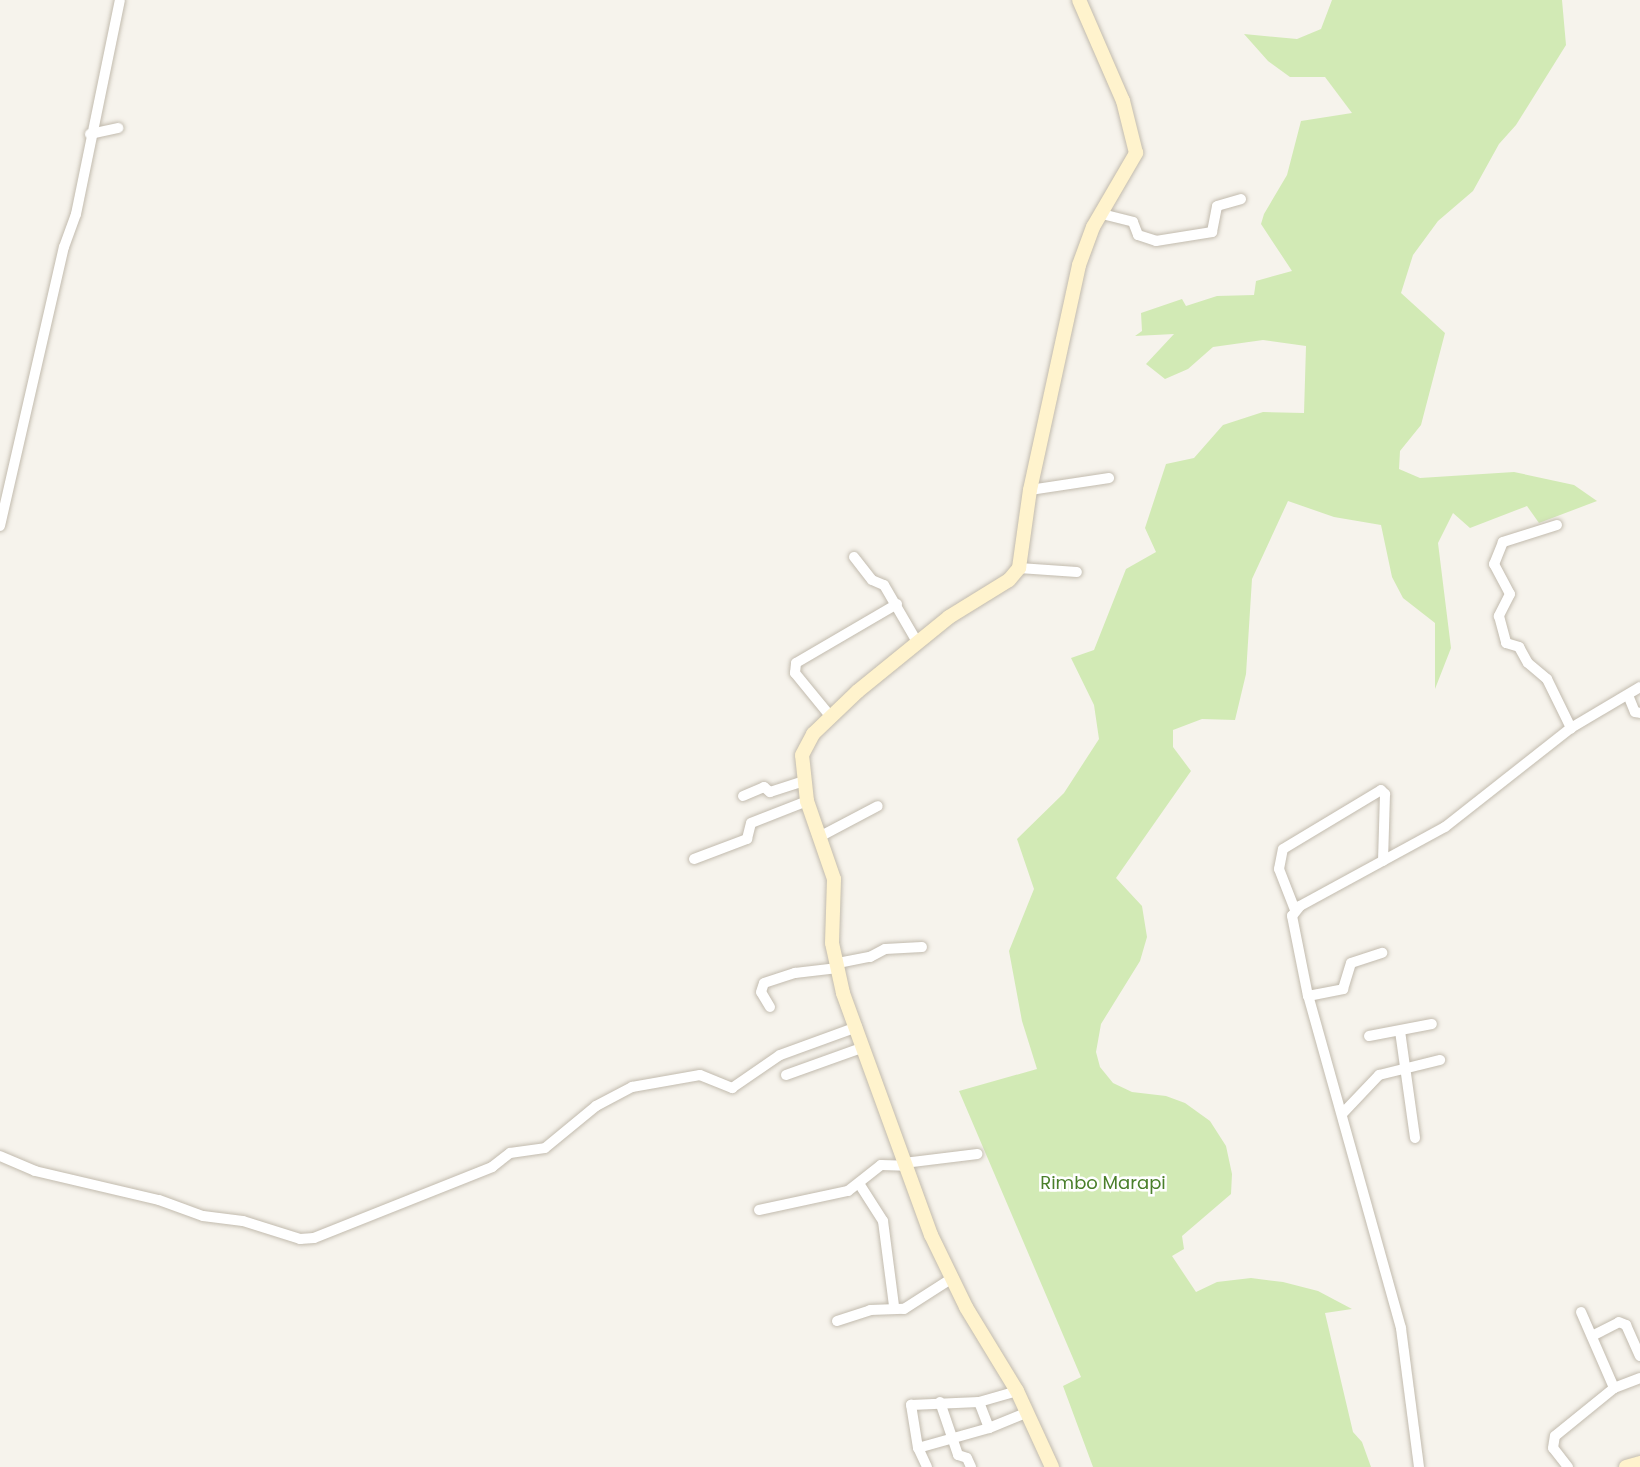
<!DOCTYPE html>
<style>
body{margin:0}
#map{position:relative;width:1640px;height:1467px;overflow:hidden;background:#f6f3ec;font-family:Poppins,sans-serif}
div>[style]{position:absolute}
.green>*{inset:0;background:#d2eab5}
.roads{filter:drop-shadow(0 0 2px #c2bbae) drop-shadow(0 0 2px #c2bbae)}
.street>*{height:10px;margin:-5px;padding:0 5px;transform-origin:5px;border-radius:5px;background:#fff}
.secondary>*{height:14px;margin:-7px;padding:0 7px;transform-origin:7px;border-radius:7px;background:#fff3cd}
span{translate:-50% -50%;white-space:nowrap;text-align:center;line-height:1.15;-webkit-text-stroke:5px #fff;paint-order:stroke}
.park-label{font-size:18px;color:#4a7f2a}
</style>
<div id="map">
<div class="green">
<i style="clip-path:polygon(1332px 0,1562px 0,1566px 45px,1516px 125px,1499px 144px,1473px 191px,1438px 221px,1413px 255px,1401px 293px,1445px 333px,1421px 425px,1400px 451px,1399px 469px,1420px 478px,1514px 472px,1574px 485px,1597px 501px,1539px 523px,1527px 506px,1470px 528px,1453px 513px,1438px 543px,1451px 648px,1435px 689px,1435px 623px,1403px 598px,1392px 577px,1381px 525px,1334px 517px,1288px 501px,1252px 579px,1246px 674px,1235px 720px,1202px 719px,1173px 730px,1173px 747px,1191px 771px,1116px 878px,1142px 906px,1147px 937px,1140px 961px,1101px 1024px,1096px 1052px,1100px 1067px,1113px 1083px,1132px 1092px,1166px 1096px,1185px 1103px,1210px 1121px,1226px 1146px,1232px 1174px,1231px 1194px,1182px 1236px,1184px 1249px,1172px 1256px,1196px 1292px,1217px 1282px,1251px 1278px,1283px 1282px,1318px 1291px,1352px 1309px,1325px 1313px,1353px 1432px,1362px 1442px,1371px 1467px,1093px 1467px,1063px 1386px,1081px 1377px,959px 1091px,1037px 1069px,1022px 1021px,1009px 951px,1034px 889px,1017px 839px,1064px 793px,1099px 739px,1094px 705px,1071px 658px,1094px 650px,1126px 569px,1156px 552px,1145px 528px,1166px 464px,1194px 458px,1223px 425px,1263px 412px,1304px 413px,1306px 346px,1263px 340px,1213px 347px,1188px 369px,1165px 379px,1146px 364px,1174px 334px,1135px 336px,1142px 331px,1141px 313px,1182px 299px,1186px 306px,1217px 296px,1254px 295px,1256px 281px,1292px 271px,1261px 224px,1264px 214px,1287px 175px,1301px 121px,1352px 113px,1325px 77px,1290px 77px,1268px 61px,1244px 34px,1297px 39px,1321px 29px)"></i>
</div>
<div class="roads">
<div class="street">
<i style="left:90px;top:134px;width:29px;rotate:-12deg"></i>
<i style="left:1102px;top:214px;width:32px;rotate:14deg"></i>
<i style="left:1133px;top:222px;width:14px;rotate:69deg"></i>
<i style="left:1138px;top:235px;width:19px;rotate:18deg"></i>
<i style="left:1156px;top:241px;width:57px;rotate:-9.1deg"></i>
<i style="left:1212px;top:232px;width:26px;rotate:-79deg"></i>
<i style="left:1217px;top:206px;width:25px;rotate:-16deg"></i>
<i style="left:1030px;top:490px;width:80px;rotate:-8.6deg"></i>
<i style="left:1557px;top:525px;width:57px;rotate:162.5deg"></i>
<i style="left:1503px;top:542px;width:24px;rotate:112deg"></i>
<i style="left:1494px;top:564px;width:34px;rotate:62deg"></i>
<i style="left:1510px;top:594px;width:25px;rotate:117deg"></i>
<i style="left:1499px;top:616px;width:28px;rotate:75deg"></i>
<i style="left:1506px;top:643px;width:14px;rotate:17deg"></i>
<i style="left:1519px;top:647px;width:18px;rotate:61deg"></i>
<i style="left:1528px;top:663px;width:25px;rotate:40deg"></i>
<i style="left:1547px;top:679px;width:55px;rotate:63.9deg"></i>
<i style="left:0;top:526px;width:286px;rotate:-77.1deg"></i>
<i style="left:64px;top:247px;width:35px;rotate:-70deg"></i>
<i style="left:76px;top:214px;width:218px;rotate:-78.4deg"></i>
<i style="left:854px;top:557px;width:29px;rotate:52deg"></i>
<i style="left:872px;top:580px;width:13px;rotate:23deg"></i>
<i style="left:884px;top:585px;width:66px;rotate:59.9deg"></i>
<i style="left:1019px;top:568px;width:58px;rotate:3.9deg"></i>
<i style="left:1628px;top:695px;width:18px;rotate:68deg"></i>
<i style="left:1635px;top:712px;width:5px;rotate:11deg"></i>
<i style="left:831px;top:717px;width:57px;rotate:-129.3deg"></i>
<i style="left:795px;top:673px;width:10px;rotate:-84deg"></i>
<i style="left:796px;top:663px;width:117px;rotate:-30.3deg"></i>
<i style="left:743px;top:796px;width:23px;rotate:-23deg"></i>
<i style="left:764px;top:787px;width:8px;rotate:40deg"></i>
<i style="left:770px;top:792px;width:35px;rotate:-18deg"></i>
<i style="left:821px;top:836px;width:64px;rotate:-27.8deg"></i>
<i style="left:694px;top:859px;width:57px;rotate:-20.7deg"></i>
<i style="left:747px;top:839px;width:16px;rotate:-76deg"></i>
<i style="left:751px;top:823px;width:60px;rotate:-21.4deg"></i>
<i style="left:1295px;top:910px;width:44px;rotate:-111.3deg"></i>
<i style="left:1279px;top:869px;width:20px;rotate:-79deg"></i>
<i style="left:1283px;top:849px;width:114px;rotate:-31deg"></i>
<i style="left:1381px;top:790px;width:6px;rotate:45deg"></i>
<i style="left:1385px;top:794px;width:67px;rotate:91.7deg"></i>
<i style="left:838px;top:963px;width:33px;rotate:-11deg"></i>
<i style="left:870px;top:957px;width:17px;rotate:-28deg"></i>
<i style="left:885px;top:949px;width:37px;rotate:-3deg"></i>
<i style="left:1308px;top:996px;width:36px;rotate:-11deg"></i>
<i style="left:1343px;top:989px;width:27px;rotate:-73deg"></i>
<i style="left:1351px;top:963px;width:33px;rotate:-18deg"></i>
<i style="left:770px;top:1007px;width:17px;rotate:-121deg"></i>
<i style="left:761px;top:992px;width:9px;rotate:-72deg"></i>
<i style="left:764px;top:983px;width:33px;rotate:-18deg"></i>
<i style="left:795px;top:973px;width:43px;rotate:-6.6deg"></i>
<i style="left:1400px;top:1031px;width:108px;rotate:82deg"></i>
<i style="left:1369px;top:1036px;width:64px;rotate:-10.8deg"></i>
<i style="left:786px;top:1075px;width:83px;rotate:-19.7deg"></i>
<i style="left:1342px;top:1114px;width:54px;rotate:-46.5deg"></i>
<i style="left:1379px;top:1075px;width:63px;rotate:-13.8deg"></i>
<i style="left:0;top:1156px;width:38px;rotate:23deg"></i>
<i style="left:35px;top:1171px;width:127px;rotate:13.2deg"></i>
<i style="left:159px;top:1200px;width:47px;rotate:20deg"></i>
<i style="left:203px;top:1216px;width:40px;rotate:7.1deg"></i>
<i style="left:243px;top:1221px;width:60px;rotate:17.5deg"></i>
<i style="left:300px;top:1239px;width:14px;rotate:-4deg"></i>
<i style="left:314px;top:1238px;width:192px;rotate:-21.7deg"></i>
<i style="left:492px;top:1167px;width:23px;rotate:-38deg"></i>
<i style="left:510px;top:1153px;width:35px;rotate:-8deg"></i>
<i style="left:545px;top:1148px;width:66px;rotate:-39.5deg"></i>
<i style="left:596px;top:1106px;width:41px;rotate:-27.8deg"></i>
<i style="left:632px;top:1087px;width:69px;rotate:-10deg"></i>
<i style="left:700px;top:1075px;width:35px;rotate:22deg"></i>
<i style="left:732px;top:1088px;width:58px;rotate:-34.5deg"></i>
<i style="left:780px;top:1055px;width:82px;rotate:-20deg"></i>
<i style="left:904px;top:1163px;width:74px;rotate:-7deg"></i>
<i style="left:860px;top:1185px;width:43px;rotate:57.4deg"></i>
<i style="left:883px;top:1221px;width:86px;rotate:82.6deg"></i>
<i style="left:759px;top:1210px;width:91px;rotate:-12.1deg"></i>
<i style="left:848px;top:1191px;width:42px;rotate:-38.2deg"></i>
<i style="left:881px;top:1165px;width:24px;rotate:2deg"></i>
<i style="left:1581px;top:1312px;width:83px;rotate:66.5deg"></i>
<i style="left:837px;top:1321px;width:35px;rotate:-18deg"></i>
<i style="left:870px;top:1310px;width:34px;rotate:-2deg"></i>
<i style="left:904px;top:1309px;width:56px;rotate:-32.6deg"></i>
<i style="left:1592px;top:1336px;width:30px;rotate:-27deg"></i>
<i style="left:1619px;top:1322px;width:8px;rotate:23deg"></i>
<i style="left:1626px;top:1325px;width:34px;rotate:66deg"></i>
<i style="left:940px;top:1402px;width:56px;rotate:71.2deg"></i>
<i style="left:958px;top:1455px;width:9px;rotate:18deg"></i>
<i style="left:967px;top:1458px;width:10px;rotate:66deg"></i>
<i style="left:979px;top:1402px;width:28px;rotate:69deg"></i>
<i style="left:918px;top:1448px;width:74px;rotate:-15.7deg"></i>
<i style="left:989px;top:1428px;width:42px;rotate:-22.3deg"></i>
<i style="left:927px;top:1467px;width:21px;rotate:-115deg"></i>
<i style="left:918px;top:1448px;width:44px;rotate:-99.2deg"></i>
<i style="left:911px;top:1405px;width:68px;rotate:-2.5deg"></i>
<i style="left:979px;top:1402px;width:40px;rotate:-16deg"></i>
<i style="left:1419px;top:1467px;width:140px;rotate:-97.4deg"></i>
<i style="left:1401px;top:1328px;width:345px;rotate:-105.6deg"></i>
<i style="left:1308px;top:996px;width:82px;rotate:-101.3deg"></i>
<i style="left:1292px;top:916px;width:13px;rotate:-51deg"></i>
<i style="left:1300px;top:906px;width:165px;rotate:-28.6deg"></i>
<i style="left:1445px;top:827px;width:160px;rotate:-38.2deg"></i>
<i style="left:1571px;top:728px;width:80px;rotate:-30.7deg"></i>
<i style="left:1568px;top:1467px;width:24px;rotate:-128deg"></i>
<i style="left:1553px;top:1448px;width:12px;rotate:-81deg"></i>
<i style="left:1555px;top:1436px;width:76px;rotate:-39.1deg"></i>
<i style="left:1614px;top:1388px;width:28px;rotate:-21deg"></i>
</div>
<div class="secondary">
<i style="left:1052px;top:1467px;width:84px;rotate:-114.7deg"></i>
<i style="left:1017px;top:1391px;width:98px;rotate:-121.3deg"></i>
<i style="left:966px;top:1307px;width:80px;rotate:-115.9deg"></i>
<i style="left:931px;top:1235px;width:258px;rotate:-110deg"></i>
<i style="left:843px;top:993px;width:51px;rotate:-102.4deg"></i>
<i style="left:832px;top:943px;width:64px;rotate:-88.2deg"></i>
<i style="left:834px;top:879px;width:83px;rotate:-109.1deg"></i>
<i style="left:807px;top:801px;width:46px;rotate:-96.2deg"></i>
<i style="left:802px;top:755px;width:24px;rotate:-62deg"></i>
<i style="left:813px;top:734px;width:62px;rotate:-43.7deg"></i>
<i style="left:858px;top:691px;width:117px;rotate:-39.1deg"></i>
<i style="left:949px;top:617px;width:70px;rotate:-31.7deg"></i>
<i style="left:1009px;top:580px;width:16px;rotate:-50deg"></i>
<i style="left:1019px;top:568px;width:79px;rotate:-82deg"></i>
<i style="left:1030px;top:490px;width:230px;rotate:-77.7deg"></i>
<i style="left:1079px;top:265px;width:40px;rotate:-69.8deg"></i>
<i style="left:1093px;top:227px;width:86px;rotate:-59.8deg"></i>
<i style="left:1136px;top:153px;width:54px;rotate:-104deg"></i>
<i style="left:1123px;top:101px;width:110px;rotate:-113.5deg"></i>
<i style="left:1626px;top:1467px;width:15px;rotate:-16deg"></i>
</div>
</div>
<div class="park-label">
<span style="left:1103px;top:1183px">Rimbo Marapi</span>
</div>
</div>
